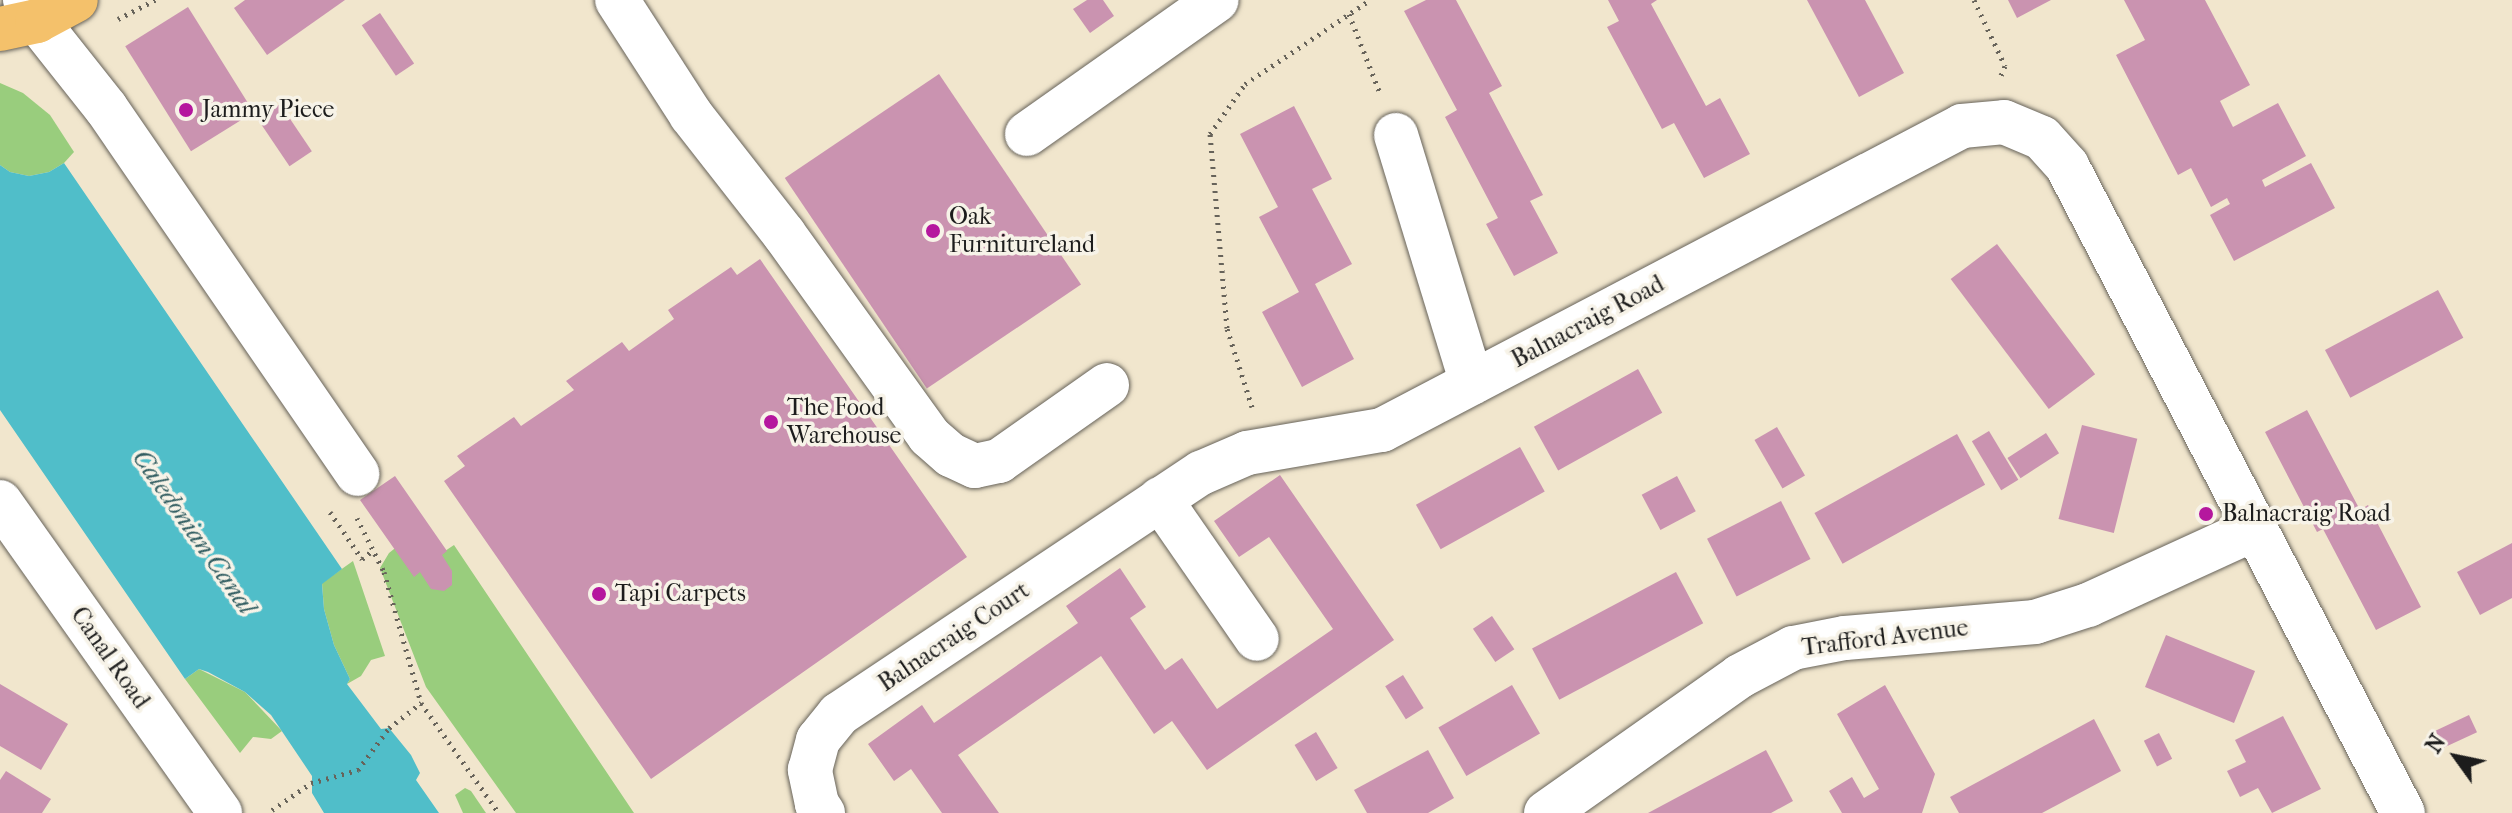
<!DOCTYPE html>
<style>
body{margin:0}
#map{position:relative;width:2512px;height:813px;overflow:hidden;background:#f1e6cd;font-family:"IM FELL French Canon",serif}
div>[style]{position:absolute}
.green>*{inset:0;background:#99cd7d}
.water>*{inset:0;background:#50bec9}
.building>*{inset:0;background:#ca93b0;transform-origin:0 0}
.path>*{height:5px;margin-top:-2.5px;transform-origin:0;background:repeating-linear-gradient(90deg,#67635a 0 2px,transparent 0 8px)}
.roads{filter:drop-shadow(0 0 2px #67635a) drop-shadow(0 0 2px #67635a)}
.minor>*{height:44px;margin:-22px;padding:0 22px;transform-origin:22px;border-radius:22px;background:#fff}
.major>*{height:44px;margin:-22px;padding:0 22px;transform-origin:22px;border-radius:22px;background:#f4c16b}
.dots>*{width:22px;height:22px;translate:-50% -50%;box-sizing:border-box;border:4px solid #f7f3e8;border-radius:50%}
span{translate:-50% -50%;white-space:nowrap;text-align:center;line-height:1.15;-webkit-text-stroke:7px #f7f3e8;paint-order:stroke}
.poi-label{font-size:24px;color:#1c1c1c}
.left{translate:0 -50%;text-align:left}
.street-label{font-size:24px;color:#1c1c1c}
.water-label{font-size:26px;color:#315d61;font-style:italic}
.north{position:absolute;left:2416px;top:717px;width:80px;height:80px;-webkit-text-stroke:6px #f7f3e8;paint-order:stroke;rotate:303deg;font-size:22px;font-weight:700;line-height:32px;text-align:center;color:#1c1c1c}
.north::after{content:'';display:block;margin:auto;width:28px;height:36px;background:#1c1c1c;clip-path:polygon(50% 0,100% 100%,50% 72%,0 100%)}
</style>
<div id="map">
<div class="green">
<i style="clip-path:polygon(0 83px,23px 93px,50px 115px,74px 152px,64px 163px,49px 172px,29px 176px,10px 172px,0 165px)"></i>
<i style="clip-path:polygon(404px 541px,421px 567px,454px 545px,634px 813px,516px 813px,426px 687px,380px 568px,389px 553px)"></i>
<i style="clip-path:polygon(353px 561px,385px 656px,371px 660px,361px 676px,347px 684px,350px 679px,334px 645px,324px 609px,322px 583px)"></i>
<i style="clip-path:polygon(199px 669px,245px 692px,282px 731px,271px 739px,253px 737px,240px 753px,185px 679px)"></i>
<i style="clip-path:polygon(465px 788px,471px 791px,486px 813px,463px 813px,455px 795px)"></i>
</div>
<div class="water">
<i style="clip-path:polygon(64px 163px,342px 569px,322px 584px,324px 609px,334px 645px,350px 679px,347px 684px,381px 729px,389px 728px,411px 755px,420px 773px,416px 780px,439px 813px,324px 813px,312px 793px,312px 776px,271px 715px,245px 692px,208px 672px,199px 669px,185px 679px,0 410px,0 165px,10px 172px,29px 176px,49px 172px)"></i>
</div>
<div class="building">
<i style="clip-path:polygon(245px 0,345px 0,267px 55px,234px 8px)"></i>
<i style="clip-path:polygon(1087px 0,1103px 0,1114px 16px,1090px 33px,1073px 9px)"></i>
<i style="clip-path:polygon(1426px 0,1456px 0,1502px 86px,1489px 93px,1543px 195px,1530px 201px,1558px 253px,1514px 276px,1486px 224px,1498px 218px,1445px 117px,1457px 110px,1404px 11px)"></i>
<i style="clip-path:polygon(1608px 0,1657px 0,1651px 4px,1706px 106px,1720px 98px,1750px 154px,1704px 178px,1674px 123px,1662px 129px,1607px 27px,1619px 21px)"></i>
<i style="clip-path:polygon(1807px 0,1865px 0,1904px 73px,1859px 97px)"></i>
<i style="clip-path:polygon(2008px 0,2051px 0,2017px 18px)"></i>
<i style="clip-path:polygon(2124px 0,2205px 0,2250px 85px,2220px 101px,2233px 127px,2278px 103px,2306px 156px,2262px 180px,2265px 187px,2311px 163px,2335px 208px,2234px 261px,2210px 215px,2230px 204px,2227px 198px,2211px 207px,2191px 168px,2178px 175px,2116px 55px,2145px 40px)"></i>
<i style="left:188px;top:7px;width:124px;height:74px;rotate:58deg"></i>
<i style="left:380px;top:13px;width:61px;height:22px;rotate:56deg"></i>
<i style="left:939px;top:74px;width:254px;height:186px;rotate:56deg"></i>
<i style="left:280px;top:104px;width:57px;height:27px;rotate:56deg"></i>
<i style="clip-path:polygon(1294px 106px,1332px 179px,1312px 189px,1352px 264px,1315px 284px,1354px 359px,1302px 387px,1262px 312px,1299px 292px,1259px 217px,1278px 207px,1240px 134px)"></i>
<i style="left:1997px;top:244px;width:163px;height:58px;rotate:53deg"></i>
<i style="clip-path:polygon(760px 259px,967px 557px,651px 779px,444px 481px,465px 466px,457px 456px,514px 417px,521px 426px,574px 390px,566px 381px,622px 342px,629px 351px,674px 319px,668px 310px,731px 267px,737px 275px)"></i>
<i style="left:2438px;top:290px;width:54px;height:128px;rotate:62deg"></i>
<i style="left:1638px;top:369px;width:50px;height:119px;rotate:61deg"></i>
<i style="clip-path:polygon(2307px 410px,2360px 510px,2368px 505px,2421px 607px,2376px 630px,2323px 529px,2317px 532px,2265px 432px)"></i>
<i style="left:2082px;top:425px;width:57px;height:97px;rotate:14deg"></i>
<i style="left:1777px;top:427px;width:56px;height:26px;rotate:60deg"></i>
<i style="left:1989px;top:431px;width:57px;height:20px;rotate:59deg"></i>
<i style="left:2046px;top:433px;width:24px;height:46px;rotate:57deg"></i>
<i style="left:1957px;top:434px;width:58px;height:163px;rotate:61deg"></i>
<i style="left:1520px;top:447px;width:51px;height:119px;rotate:61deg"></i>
<i style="clip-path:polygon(1280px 475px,1394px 640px,1207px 770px,1172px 721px,1154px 734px,1101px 656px,958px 755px,999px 813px,942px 813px,911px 769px,894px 781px,868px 744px,922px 705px,934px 723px,1078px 623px,1066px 606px,1120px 568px,1146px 607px,1130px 618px,1165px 670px,1182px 658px,1217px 709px,1333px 629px,1269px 537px,1239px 557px,1214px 521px)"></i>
<i style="clip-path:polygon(395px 476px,447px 551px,442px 555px,452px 571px,452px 585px,444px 591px,431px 589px,420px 572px,414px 577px,360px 500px)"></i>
<i style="left:1677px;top:476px;width:40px;height:40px;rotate:62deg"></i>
<i style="left:1781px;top:501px;width:65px;height:83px;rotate:63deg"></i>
<i style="clip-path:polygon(2512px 543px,2512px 598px,2480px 615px,2457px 572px)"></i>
<i style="left:1676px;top:572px;width:58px;height:163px;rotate:62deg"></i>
<i style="left:1492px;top:616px;width:40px;height:23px;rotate:56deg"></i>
<i style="left:2166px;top:635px;width:96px;height:56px;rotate:22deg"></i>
<i style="left:1403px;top:675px;width:39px;height:21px;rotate:58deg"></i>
<i style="clip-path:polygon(0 684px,68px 724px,41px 770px,0 746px)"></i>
<i style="left:1512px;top:685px;width:56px;height:85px;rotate:60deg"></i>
<i style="clip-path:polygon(1885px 685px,1935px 774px,1922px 813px,1842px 813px,1829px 791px,1852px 777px,1864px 798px,1879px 789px,1837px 714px)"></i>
<i style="left:2469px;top:715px;width:19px;height:37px;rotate:65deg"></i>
<i style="clip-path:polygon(2283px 716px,2321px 789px,2272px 813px,2258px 788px,2240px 797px,2227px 771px,2246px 762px,2235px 740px)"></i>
<i style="clip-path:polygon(2094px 719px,2121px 771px,2042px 813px,1959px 813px,1950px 797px)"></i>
<i style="left:1316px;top:732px;width:42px;height:25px;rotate:59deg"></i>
<i style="left:2159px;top:733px;width:29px;height:17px;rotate:63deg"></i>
<i style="clip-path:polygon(1428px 750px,1454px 798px,1428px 813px,1367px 813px,1354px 790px)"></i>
<i style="clip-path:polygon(1766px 750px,1793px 801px,1771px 813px,1648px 813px)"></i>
<i style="clip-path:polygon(6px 771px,51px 799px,42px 813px,0 813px,0 780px)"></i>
</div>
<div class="path">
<i style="left:1974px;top:0;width:73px;rotate:64.8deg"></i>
<i style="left:2005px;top:66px;width:13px;rotate:113deg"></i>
<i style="left:1349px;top:14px;width:85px;rotate:68.6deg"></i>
<i style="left:118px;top:19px;width:42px;rotate:-27.2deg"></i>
<i style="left:1252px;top:407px;width:83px;rotate:-107.6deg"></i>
<i style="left:1227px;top:328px;width:195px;rotate:-95deg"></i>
<i style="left:1210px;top:134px;width:61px;rotate:-55deg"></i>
<i style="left:1245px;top:84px;width:151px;rotate:-33.9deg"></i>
<i style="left:330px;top:512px;width:57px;rotate:55.8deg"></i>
<i style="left:362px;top:559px;width:14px;rotate:-39deg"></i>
<i style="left:357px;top:518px;width:60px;rotate:63.4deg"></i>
<i style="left:384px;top:572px;width:136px;rotate:74.2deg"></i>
<i style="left:421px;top:703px;width:135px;rotate:54.7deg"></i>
<i style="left:272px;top:810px;width:47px;rotate:-34.7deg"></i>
<i style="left:311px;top:783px;width:49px;rotate:-15.5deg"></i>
<i style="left:358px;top:770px;width:52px;rotate:-53.6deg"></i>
<i style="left:389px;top:728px;width:41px;rotate:-38deg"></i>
</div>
<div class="roads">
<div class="minor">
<i style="left:25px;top:0;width:24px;rotate:60deg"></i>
<i style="left:37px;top:21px;width:111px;rotate:51.6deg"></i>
<i style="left:106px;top:108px;width:444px;rotate:55.5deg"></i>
<i style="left:617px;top:0;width:137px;rotate:57.2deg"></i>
<i style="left:691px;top:115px;width:151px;rotate:52deg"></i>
<i style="left:784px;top:234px;width:249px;rotate:54.3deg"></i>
<i style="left:929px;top:436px;width:29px;rotate:41deg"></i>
<i style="left:951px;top:455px;width:26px;rotate:25deg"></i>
<i style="left:975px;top:466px;width:25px;rotate:-12deg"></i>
<i style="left:999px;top:461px;width:132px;rotate:-35.1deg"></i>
<i style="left:1027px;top:134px;width:232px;rotate:-35.2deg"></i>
<i style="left:1396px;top:135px;width:259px;rotate:73deg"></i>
<i style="left:1160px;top:499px;width:170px;rotate:55.3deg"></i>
<i style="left:0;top:502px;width:381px;rotate:54.7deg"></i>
<i style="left:823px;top:813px;width:11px;rotate:-124deg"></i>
<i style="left:817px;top:804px;width:35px;rotate:-102deg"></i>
<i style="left:810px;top:770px;width:31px;rotate:-75deg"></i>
<i style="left:818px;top:740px;width:33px;rotate:-51deg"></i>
<i style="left:839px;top:714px;width:435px;rotate:-33.7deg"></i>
<i style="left:1201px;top:473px;width:50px;rotate:-23.5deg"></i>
<i style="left:1247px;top:453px;width:137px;rotate:-9.7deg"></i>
<i style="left:1382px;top:430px;width:655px;rotate:-27.66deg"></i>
<i style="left:1962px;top:126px;width:42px;rotate:-5.4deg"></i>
<i style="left:2004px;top:122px;width:41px;rotate:22.8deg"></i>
<i style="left:2042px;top:138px;width:38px;rotate:48deg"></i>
<i style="left:2067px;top:166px;width:729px;rotate:62.56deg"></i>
<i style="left:1546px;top:813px;width:237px;rotate:-35.2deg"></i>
<i style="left:1740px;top:676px;width:60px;rotate:-27.8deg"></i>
<i style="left:1793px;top:648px;width:53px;rotate:-10.9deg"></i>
<i style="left:1845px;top:638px;width:191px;rotate:-4.8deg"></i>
<i style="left:2035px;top:622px;width:56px;rotate:-17.8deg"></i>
<i style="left:2088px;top:605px;width:183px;rotate:-24.6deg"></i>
</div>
<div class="major">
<i style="left:0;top:29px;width:38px;rotate:-12deg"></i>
<i style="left:37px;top:21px;width:44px;rotate:-28.3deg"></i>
</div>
</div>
<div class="dots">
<i style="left:186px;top:110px;background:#b5179e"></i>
<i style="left:933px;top:231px;background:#b5179e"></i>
<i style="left:771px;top:422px;background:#b5179e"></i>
<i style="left:2206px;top:514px;background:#b5179e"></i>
<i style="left:599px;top:594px;background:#b5179e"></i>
</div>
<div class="poi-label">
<span class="left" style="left:202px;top:110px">Jammy Piece</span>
<span class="left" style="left:949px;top:231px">Oak<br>Furnitureland</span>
<span class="left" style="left:787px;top:422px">The Food<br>Warehouse</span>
<span class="left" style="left:2222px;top:514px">Balnacraig Road</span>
<span class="left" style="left:615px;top:594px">Tapi Carpets</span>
</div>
<div class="street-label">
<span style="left:1588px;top:322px;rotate:-28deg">Balnacraig Road</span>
<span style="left:954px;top:637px;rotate:-34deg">Balnacraig Court</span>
<span style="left:1885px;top:638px;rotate:-7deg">Trafford Avenue</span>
<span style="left:110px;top:658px;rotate:55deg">Canal Road</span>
</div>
<div class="water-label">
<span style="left:194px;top:532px;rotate:55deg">Caledonian Canal</span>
</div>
<div class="north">N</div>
</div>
